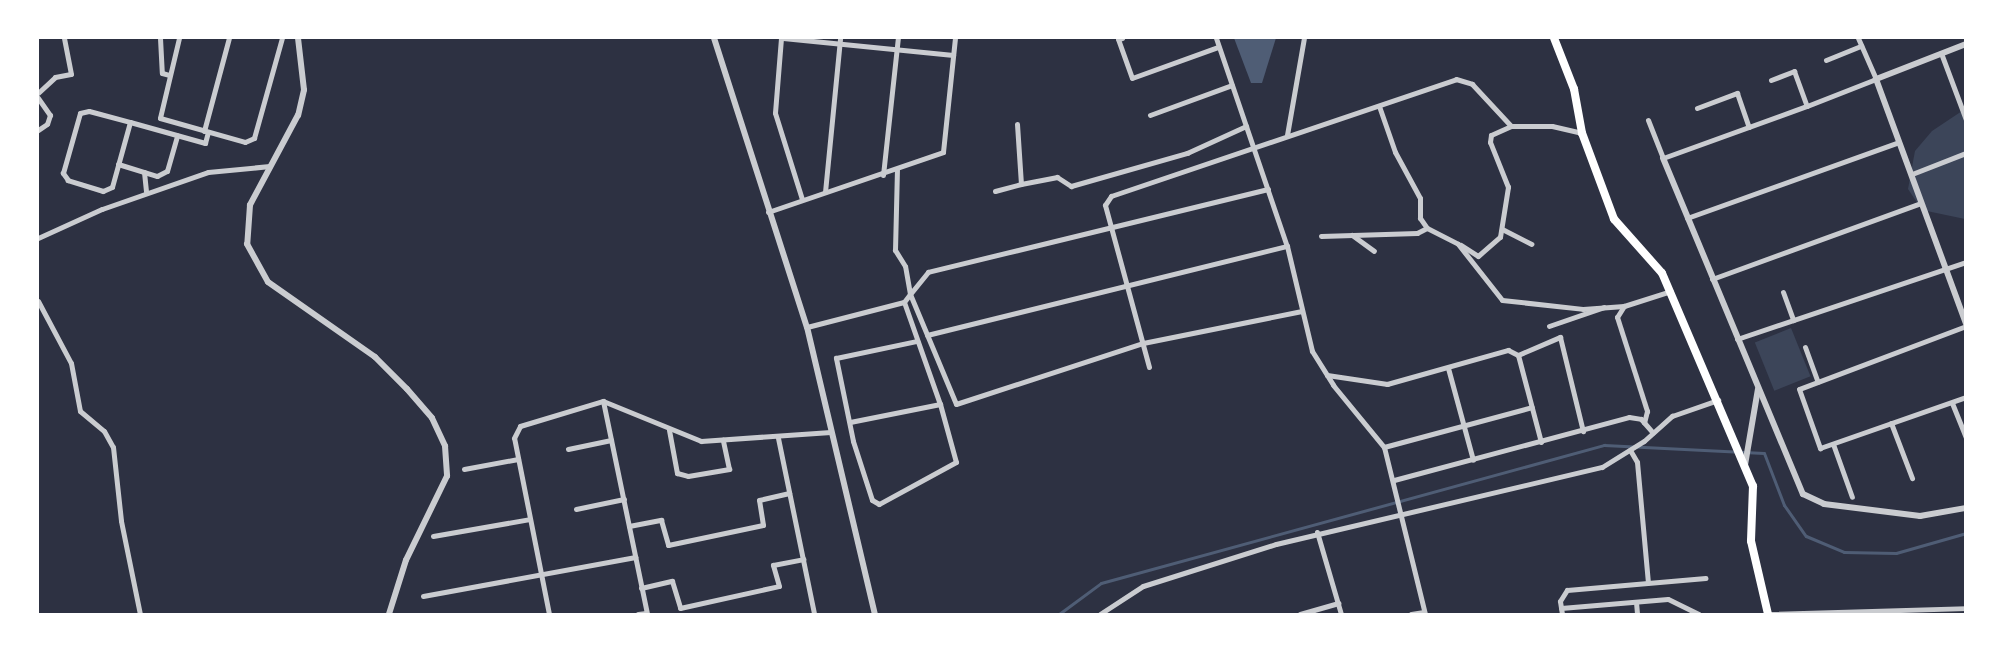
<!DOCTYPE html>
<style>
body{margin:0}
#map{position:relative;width:2003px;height:652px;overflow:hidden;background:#2d3142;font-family:"Fira Sans Condensed",sans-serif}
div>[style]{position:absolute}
.green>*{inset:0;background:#3c4559;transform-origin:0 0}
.water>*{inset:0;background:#4f5d75}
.stream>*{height:3px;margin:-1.5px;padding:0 1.5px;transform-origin:1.5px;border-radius:1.5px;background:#4f5d75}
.minor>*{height:5px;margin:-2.5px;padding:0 2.5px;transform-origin:2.5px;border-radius:2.5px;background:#caccd0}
.tertiary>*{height:6px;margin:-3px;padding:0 3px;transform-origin:3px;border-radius:3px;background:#caccd0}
.secondary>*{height:8px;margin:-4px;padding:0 4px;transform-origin:4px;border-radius:4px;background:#fff}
span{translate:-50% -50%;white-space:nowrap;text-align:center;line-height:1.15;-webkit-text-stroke:4.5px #fff;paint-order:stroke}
.frame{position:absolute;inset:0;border:39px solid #fff;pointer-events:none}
</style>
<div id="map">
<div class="green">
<i style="clip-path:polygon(1965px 109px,1965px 219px,1922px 210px,1908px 189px,1915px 151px,1932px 131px)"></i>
<i style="left:1791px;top:328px;width:52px;height:39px;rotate:68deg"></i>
</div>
<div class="water">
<i style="clip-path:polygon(1234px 38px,1276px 38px,1262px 83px,1251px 83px)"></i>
</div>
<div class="stream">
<i style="left:1059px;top:614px;width:52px;rotate:-36.4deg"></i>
<i style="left:1101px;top:583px;width:522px;rotate:-15.34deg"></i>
<i style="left:1604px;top:445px;width:160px;rotate:2.9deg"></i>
<i style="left:1764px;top:453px;width:56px;rotate:69deg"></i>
<i style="left:1784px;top:505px;width:38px;rotate:55deg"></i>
<i style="left:1806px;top:536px;width:41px;rotate:22.8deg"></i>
<i style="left:1844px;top:552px;width:52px;rotate:1.1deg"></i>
<i style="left:1896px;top:553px;width:73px;rotate:-15.9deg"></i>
</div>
<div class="minor">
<i style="left:160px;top:38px;width:35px;rotate:87deg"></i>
<i style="left:162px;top:73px;width:7px;rotate:16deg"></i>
<i style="left:179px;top:38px;width:82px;rotate:103.4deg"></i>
<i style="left:160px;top:118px;width:88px;rotate:15.8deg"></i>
<i style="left:245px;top:142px;width:10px;rotate:-24deg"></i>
<i style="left:254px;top:138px;width:104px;rotate:-74.4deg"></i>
<i style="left:781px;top:38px;width:75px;rotate:94.6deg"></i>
<i style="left:775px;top:113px;width:90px;rotate:72.6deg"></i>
<i style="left:783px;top:38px;width:171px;rotate:5.7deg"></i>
<i style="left:1122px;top:38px;width:4px;rotate:166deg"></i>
<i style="left:1118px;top:39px;width:41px;rotate:70.3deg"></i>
<i style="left:1132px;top:78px;width:91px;rotate:-19.8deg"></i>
<i style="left:1216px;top:38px;width:220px;rotate:71.2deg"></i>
<i style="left:1287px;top:246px;width:108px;rotate:76.6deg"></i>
<i style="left:1312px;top:351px;width:40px;rotate:58deg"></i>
<i style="left:1333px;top:385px;width:80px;rotate:50.6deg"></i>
<i style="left:1384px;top:447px;width:172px;rotate:76.2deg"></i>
<i style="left:1941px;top:53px;width:72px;rotate:69.5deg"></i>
<i style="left:1826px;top:60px;width:38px;rotate:-22deg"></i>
<i style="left:1771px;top:80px;width:25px;rotate:-21deg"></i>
<i style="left:1794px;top:71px;width:37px;rotate:70deg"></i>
<i style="left:38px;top:93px;width:23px;rotate:-43deg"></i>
<i style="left:55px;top:77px;width:16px;rotate:-11deg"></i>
<i style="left:71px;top:74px;width:37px;rotate:-101deg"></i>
<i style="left:38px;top:98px;width:21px;rotate:55deg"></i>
<i style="left:50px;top:115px;width:9px;rotate:108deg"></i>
<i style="left:47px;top:124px;width:11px;rotate:146deg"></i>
<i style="left:1379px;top:106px;width:49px;rotate:70.8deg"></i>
<i style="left:1395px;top:152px;width:52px;rotate:61.5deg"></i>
<i style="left:1420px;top:198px;width:20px;rotate:90deg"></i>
<i style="left:1420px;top:218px;width:12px;rotate:55deg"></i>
<i style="left:1427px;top:228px;width:35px;rotate:27deg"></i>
<i style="left:1458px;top:244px;width:71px;rotate:51.8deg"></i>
<i style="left:1502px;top:300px;width:81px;rotate:6.3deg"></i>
<i style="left:1583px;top:309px;width:41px;rotate:-4.2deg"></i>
<i style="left:1624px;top:306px;width:49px;rotate:-17.7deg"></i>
<i style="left:1697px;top:108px;width:43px;rotate:-20.6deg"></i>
<i style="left:1737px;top:93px;width:36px;rotate:71deg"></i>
<i style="left:1150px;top:115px;width:87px;rotate:-20.1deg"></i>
<i style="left:1648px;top:120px;width:41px;rotate:68.5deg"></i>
<i style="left:1663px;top:158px;width:153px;rotate:-19.9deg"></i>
<i style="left:1807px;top:106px;width:74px;rotate:-21.4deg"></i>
<i style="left:1876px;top:79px;width:45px;rotate:-113.7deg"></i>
<i style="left:130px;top:122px;width:67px;rotate:105.5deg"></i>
<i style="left:112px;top:187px;width:10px;rotate:156deg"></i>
<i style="left:103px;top:191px;width:37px;rotate:-163deg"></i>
<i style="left:68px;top:180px;width:9px;rotate:-126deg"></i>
<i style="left:63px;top:173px;width:62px;rotate:-74.2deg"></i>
<i style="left:80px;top:113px;width:9px;rotate:-13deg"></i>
<i style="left:89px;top:111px;width:42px;rotate:15deg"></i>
<i style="left:130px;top:122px;width:78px;rotate:15.6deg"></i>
<i style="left:205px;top:143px;width:11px;rotate:-75deg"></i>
<i style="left:1017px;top:124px;width:60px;rotate:86.2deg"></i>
<i style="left:1021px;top:184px;width:37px;rotate:-11deg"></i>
<i style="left:1057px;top:177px;width:17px;rotate:33deg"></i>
<i style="left:1071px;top:186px;width:121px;rotate:-15.9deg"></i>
<i style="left:1187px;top:153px;width:65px;rotate:-24.6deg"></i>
<i style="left:204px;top:131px;width:96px;rotate:-75deg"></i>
<i style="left:1287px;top:135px;width:98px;rotate:-80.1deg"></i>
<i style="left:118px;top:164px;width:41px;rotate:17.1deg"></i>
<i style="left:157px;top:176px;width:11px;rotate:-27deg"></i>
<i style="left:167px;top:171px;width:37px;rotate:-74deg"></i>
<i style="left:144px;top:172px;width:20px;rotate:84deg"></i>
<i style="left:1912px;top:174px;width:58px;rotate:-21.3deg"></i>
<i style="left:883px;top:175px;width:138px;rotate:-83.8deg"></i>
<i style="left:1268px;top:189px;width:350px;rotate:166.3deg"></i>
<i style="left:928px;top:272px;width:28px;rotate:129deg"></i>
<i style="left:910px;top:294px;width:119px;rotate:67.3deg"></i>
<i style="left:956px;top:404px;width:197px;rotate:-18.1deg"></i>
<i style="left:1143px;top:343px;width:162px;rotate:-11.4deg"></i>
<i style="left:995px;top:191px;width:27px;rotate:-15deg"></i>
<i style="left:825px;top:192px;width:155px;rotate:-84.4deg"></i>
<i style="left:768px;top:212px;width:185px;rotate:-18.9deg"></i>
<i style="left:943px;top:152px;width:115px;rotate:-84deg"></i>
<i style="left:1687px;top:218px;width:225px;rotate:-19.7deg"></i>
<i style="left:1502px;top:229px;width:33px;rotate:27deg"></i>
<i style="left:1352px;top:235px;width:27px;rotate:36deg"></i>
<i style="left:1321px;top:236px;width:96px;rotate:-1.8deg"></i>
<i style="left:1417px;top:233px;width:11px;rotate:-27deg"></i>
<i style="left:38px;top:238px;width:70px;rotate:-24.4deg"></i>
<i style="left:102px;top:209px;width:112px;rotate:-19.2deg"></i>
<i style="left:208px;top:172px;width:62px;rotate:-5.5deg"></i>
<i style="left:1461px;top:245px;width:20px;rotate:33deg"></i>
<i style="left:1478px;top:256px;width:29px;rotate:-41deg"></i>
<i style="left:1500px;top:237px;width:51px;rotate:-80.9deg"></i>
<i style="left:1508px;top:187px;width:48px;rotate:-111.8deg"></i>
<i style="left:1490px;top:142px;width:7px;rotate:-82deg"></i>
<i style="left:1491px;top:135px;width:22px;rotate:-24deg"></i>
<i style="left:1712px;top:279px;width:222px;rotate:-20deg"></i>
<i style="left:1783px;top:292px;width:30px;rotate:70deg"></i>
<i style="left:38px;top:301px;width:70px;rotate:62deg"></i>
<i style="left:71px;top:363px;width:49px;rotate:79.4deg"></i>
<i style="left:80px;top:411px;width:31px;rotate:40deg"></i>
<i style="left:104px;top:431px;width:18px;rotate:61deg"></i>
<i style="left:113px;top:447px;width:74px;rotate:83.8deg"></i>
<i style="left:121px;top:521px;width:95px;rotate:78.5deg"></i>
<i style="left:904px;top:302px;width:108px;rotate:70.6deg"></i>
<i style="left:940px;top:404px;width:60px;rotate:74.6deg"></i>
<i style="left:956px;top:462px;width:88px;rotate:151.4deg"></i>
<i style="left:879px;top:504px;width:8px;rotate:-150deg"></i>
<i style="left:872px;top:500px;width:62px;rotate:-107.9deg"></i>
<i style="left:853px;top:441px;width:85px;rotate:-101.6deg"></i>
<i style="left:836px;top:358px;width:83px;rotate:-11.9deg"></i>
<i style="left:1624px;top:306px;width:13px;rotate:122deg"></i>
<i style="left:1617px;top:317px;width:99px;rotate:72.3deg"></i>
<i style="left:1647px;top:411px;width:12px;rotate:104deg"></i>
<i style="left:1549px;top:326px;width:58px;rotate:-19.1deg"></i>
<i style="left:1966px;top:326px;width:178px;rotate:159.3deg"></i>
<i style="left:1799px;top:389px;width:63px;rotate:70.4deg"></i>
<i style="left:1820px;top:448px;width:155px;rotate:-19.3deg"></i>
<i style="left:807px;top:327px;width:100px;rotate:-14.5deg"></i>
<i style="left:904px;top:302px;width:10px;rotate:-53deg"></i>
<i style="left:910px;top:294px;width:28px;rotate:-100deg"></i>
<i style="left:905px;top:266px;width:19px;rotate:-122deg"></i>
<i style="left:895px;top:250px;width:80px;rotate:-88.6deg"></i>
<i style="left:927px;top:335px;width:371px;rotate:-13.9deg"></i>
<i style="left:1737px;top:339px;width:242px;rotate:-18.6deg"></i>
<i style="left:1805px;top:347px;width:37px;rotate:70deg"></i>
<i style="left:1518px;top:355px;width:46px;rotate:-23.2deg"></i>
<i style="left:1560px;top:337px;width:97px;rotate:76.3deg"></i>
<i style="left:1149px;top:367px;width:168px;rotate:-105.2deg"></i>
<i style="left:1105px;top:205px;width:11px;rotate:-56deg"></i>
<i style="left:1111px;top:196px;width:364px;rotate:-18.7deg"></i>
<i style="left:1456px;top:79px;width:17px;rotate:17deg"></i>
<i style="left:1472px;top:84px;width:57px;rotate:47.1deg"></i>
<i style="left:1511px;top:126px;width:41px"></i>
<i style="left:1552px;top:126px;width:31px;rotate:13deg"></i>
<i style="left:1448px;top:368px;width:95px;rotate:74.8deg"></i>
<i style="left:1327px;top:375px;width:61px;rotate:8.5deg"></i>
<i style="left:1387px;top:384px;width:126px;rotate:-15.7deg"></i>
<i style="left:1508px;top:350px;width:11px;rotate:27deg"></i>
<i style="left:1518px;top:355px;width:90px;rotate:75.2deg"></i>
<i style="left:603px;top:401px;width:217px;rotate:78.3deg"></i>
<i style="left:1952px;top:403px;width:38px;rotate:68deg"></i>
<i style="left:850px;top:422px;width:92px;rotate:-11.3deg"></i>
<i style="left:1891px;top:423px;width:59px;rotate:69.1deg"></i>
<i style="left:669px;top:430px;width:44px;rotate:79.5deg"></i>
<i style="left:677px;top:473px;width:11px;rotate:15deg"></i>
<i style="left:688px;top:476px;width:42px;rotate:-9.7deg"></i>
<i style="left:729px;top:469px;width:30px;rotate:-102deg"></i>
<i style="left:778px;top:438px;width:180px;rotate:78.4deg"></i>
<i style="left:1833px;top:444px;width:56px;rotate:70.3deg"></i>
<i style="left:1384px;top:447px;width:153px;rotate:-15.1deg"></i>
<i style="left:568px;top:449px;width:44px;rotate:-11.8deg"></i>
<i style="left:1630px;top:450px;width:14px;rotate:60deg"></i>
<i style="left:1637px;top:462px;width:121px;rotate:84.8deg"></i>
<i style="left:464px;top:469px;width:55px;rotate:-10.5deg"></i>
<i style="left:1394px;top:480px;width:243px;rotate:-15deg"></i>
<i style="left:1629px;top:417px;width:12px;rotate:9deg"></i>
<i style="left:1641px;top:419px;width:18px;rotate:49deg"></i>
<i style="left:576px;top:509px;width:49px;rotate:-11.8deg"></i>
<i style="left:629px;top:526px;width:33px;rotate:-11deg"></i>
<i style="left:661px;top:520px;width:26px;rotate:74deg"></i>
<i style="left:668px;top:545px;width:97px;rotate:-11.9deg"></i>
<i style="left:763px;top:525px;width:25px;rotate:-99deg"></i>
<i style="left:759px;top:500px;width:31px;rotate:-13deg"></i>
<i style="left:1317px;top:532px;width:85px;rotate:73.7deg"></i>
<i style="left:433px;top:536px;width:98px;rotate:-9.9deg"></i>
<i style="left:641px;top:588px;width:32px;rotate:-13deg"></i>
<i style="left:672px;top:581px;width:28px;rotate:73deg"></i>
<i style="left:680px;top:608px;width:101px;rotate:-12.5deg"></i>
<i style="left:779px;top:586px;width:22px;rotate:-106deg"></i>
<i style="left:773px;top:565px;width:31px;rotate:-11deg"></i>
<i style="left:423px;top:596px;width:216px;rotate:-10.4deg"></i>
<i style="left:1636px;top:602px;width:12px;rotate:85deg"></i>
<i style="left:1561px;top:608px;width:107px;rotate:-4.8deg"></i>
<i style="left:1668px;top:599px;width:34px;rotate:26deg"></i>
<i style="left:549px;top:614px;width:179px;rotate:-101.2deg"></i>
<i style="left:514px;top:438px;width:13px;rotate:-63deg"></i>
<i style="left:520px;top:426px;width:87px;rotate:-16.8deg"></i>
<i style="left:603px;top:401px;width:106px;rotate:22.2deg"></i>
<i style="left:701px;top:441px;width:130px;rotate:-4deg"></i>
<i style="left:638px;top:614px;width:8px;rotate:-7deg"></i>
<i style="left:1100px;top:614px;width:51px;rotate:-33.1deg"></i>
<i style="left:1143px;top:586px;width:139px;rotate:-17.5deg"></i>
<i style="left:1276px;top:544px;width:335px;rotate:-13.3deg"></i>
<i style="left:1602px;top:467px;width:49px;rotate:-31.8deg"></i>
<i style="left:1644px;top:441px;width:38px;rotate:-42deg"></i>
<i style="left:1672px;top:416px;width:49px;rotate:-19.2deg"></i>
<i style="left:1300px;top:614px;width:40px;rotate:-16deg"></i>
<i style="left:1411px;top:614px;width:13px;rotate:-9deg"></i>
<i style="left:1562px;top:614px;width:13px;rotate:-99deg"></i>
<i style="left:1560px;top:601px;width:13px;rotate:-58deg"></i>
<i style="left:1567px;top:590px;width:139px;rotate:-5deg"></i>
<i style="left:1768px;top:614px;width:198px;rotate:-1.7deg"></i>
</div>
<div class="tertiary">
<i style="left:298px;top:38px;width:52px;rotate:83.4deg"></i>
<i style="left:304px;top:90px;width:26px;rotate:103deg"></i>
<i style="left:298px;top:115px;width:102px;rotate:118.1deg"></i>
<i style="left:250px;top:205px;width:39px;rotate:94deg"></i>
<i style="left:247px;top:244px;width:43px;rotate:61.1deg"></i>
<i style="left:268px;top:282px;width:131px;rotate:35deg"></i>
<i style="left:375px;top:357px;width:45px;rotate:45deg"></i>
<i style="left:407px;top:389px;width:38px;rotate:49deg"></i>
<i style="left:432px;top:418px;width:31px;rotate:65deg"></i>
<i style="left:445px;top:446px;width:30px;rotate:86deg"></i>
<i style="left:447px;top:476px;width:93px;rotate:116deg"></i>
<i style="left:406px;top:560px;width:57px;rotate:107.5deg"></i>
<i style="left:714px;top:38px;width:304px;rotate:72.2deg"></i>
<i style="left:807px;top:327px;width:295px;rotate:76.7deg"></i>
<i style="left:1966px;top:44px;width:97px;rotate:158.7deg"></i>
<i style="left:1876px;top:79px;width:261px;rotate:69.8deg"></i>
<i style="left:1663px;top:158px;width:364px;rotate:67.4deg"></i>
<i style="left:1803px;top:494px;width:23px;rotate:25deg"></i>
<i style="left:1824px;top:504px;width:97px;rotate:7.1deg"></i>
<i style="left:1920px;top:516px;width:47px;rotate:-9.9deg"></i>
<i style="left:1745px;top:465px;width:77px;rotate:-80.3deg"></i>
</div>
<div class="secondary">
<i style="left:1554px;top:38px;width:55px;rotate:68.6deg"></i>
<i style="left:1574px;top:89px;width:45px;rotate:79.7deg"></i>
<i style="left:1582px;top:133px;width:92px;rotate:69.6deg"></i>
<i style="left:1614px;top:219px;width:72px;rotate:48.4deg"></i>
<i style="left:1662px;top:273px;width:232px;rotate:66.9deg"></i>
<i style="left:1753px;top:486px;width:55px;rotate:92.1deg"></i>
<i style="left:1751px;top:541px;width:75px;rotate:76.9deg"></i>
</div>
<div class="frame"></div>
</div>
